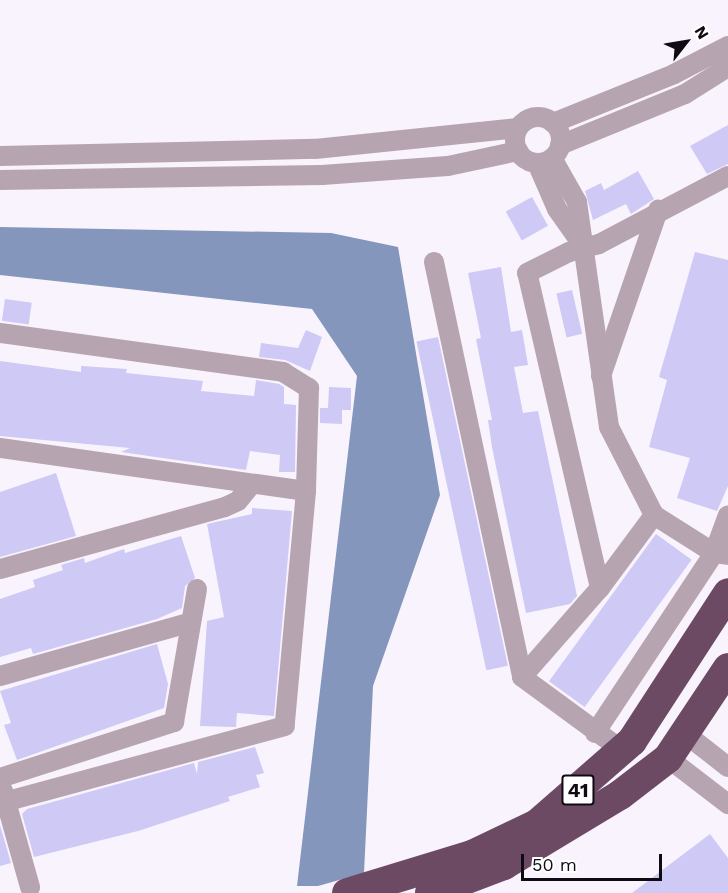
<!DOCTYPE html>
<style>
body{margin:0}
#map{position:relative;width:728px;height:893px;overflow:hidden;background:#f9f3fd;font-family:"Work Sans",sans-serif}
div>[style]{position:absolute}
.water>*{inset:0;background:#8496bc}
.building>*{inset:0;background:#cec9f5;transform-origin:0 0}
.minor>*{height:20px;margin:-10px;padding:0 10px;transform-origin:10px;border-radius:10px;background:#b7a4b1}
.minor>.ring{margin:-10px;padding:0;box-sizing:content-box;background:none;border:20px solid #b7a4b1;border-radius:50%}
.highway>*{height:30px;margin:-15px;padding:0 15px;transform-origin:15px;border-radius:15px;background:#6d4a63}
span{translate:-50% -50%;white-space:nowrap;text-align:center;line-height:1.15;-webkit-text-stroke:4.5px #fff;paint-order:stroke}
.shield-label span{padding:2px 4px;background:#fff;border:2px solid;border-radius:4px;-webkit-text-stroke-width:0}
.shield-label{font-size:20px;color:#100b13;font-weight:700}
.north{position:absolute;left:656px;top:12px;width:60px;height:60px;-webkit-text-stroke:4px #fff;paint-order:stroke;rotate:59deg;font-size:16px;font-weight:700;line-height:24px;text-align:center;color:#100b13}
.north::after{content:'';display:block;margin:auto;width:21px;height:27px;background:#100b13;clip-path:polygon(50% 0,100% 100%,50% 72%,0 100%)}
.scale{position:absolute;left:521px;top:854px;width:141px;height:27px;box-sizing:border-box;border:3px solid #100b13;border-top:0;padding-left:8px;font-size:18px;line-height:21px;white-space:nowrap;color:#100b13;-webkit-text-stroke:4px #fff;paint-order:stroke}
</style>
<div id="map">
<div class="water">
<i style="clip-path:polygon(0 227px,331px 233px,398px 247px,440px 495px,373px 686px,364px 873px,318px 886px,297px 886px,357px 376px,312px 309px,0 275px)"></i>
</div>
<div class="building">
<i style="clip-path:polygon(728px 125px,728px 164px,707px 174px,690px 146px)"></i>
<i style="clip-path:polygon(638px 171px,654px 199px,631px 214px,626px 204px,593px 220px,585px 191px,601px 183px,604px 190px)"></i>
<i style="left:532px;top:197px;width:33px;height:30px;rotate:61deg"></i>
<i style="clip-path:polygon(695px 252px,728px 260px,728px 486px,717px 511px,677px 498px,690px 458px,649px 447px,667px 380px,659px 377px)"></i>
<i style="clip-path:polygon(501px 267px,511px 332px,522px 330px,528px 365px,514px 367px,523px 413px,538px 411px,577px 596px,570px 604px,526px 613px,492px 447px,488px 420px,492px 420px,476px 339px,481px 338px,468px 273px)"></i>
<i style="left:572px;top:290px;width:45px;height:16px;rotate:77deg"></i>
<i style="left:5px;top:299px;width:27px;height:22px;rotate:8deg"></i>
<i style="clip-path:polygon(306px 330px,322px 337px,310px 371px,285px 360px,259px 357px,261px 343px,298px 348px)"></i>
<i style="left:438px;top:337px;width:336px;height:22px;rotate:78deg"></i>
<i style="clip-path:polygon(0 361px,81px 372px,81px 366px,127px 369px,126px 373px,203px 381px,201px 391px,254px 396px,256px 380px,279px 384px,284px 387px,284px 404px,296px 405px,295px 472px,279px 472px,280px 455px,250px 451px,246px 470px,121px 452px,130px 448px,0 436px)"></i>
<i style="clip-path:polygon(329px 387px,351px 388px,351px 410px,342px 410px,342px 424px,320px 423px,320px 408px,328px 408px)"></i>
<i style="clip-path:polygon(56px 473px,76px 536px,0 557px,0 492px)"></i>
<i style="clip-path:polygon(252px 508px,292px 511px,274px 716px,237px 713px,236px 727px,200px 726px,207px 621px,224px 617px,207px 524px,252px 514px)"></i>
<i style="left:656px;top:534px;width:44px;height:182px;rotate:36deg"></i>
<i style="clip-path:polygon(181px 536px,195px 578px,185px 586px,182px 608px,157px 619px,33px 654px,31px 648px,0 657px,0 599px,35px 587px,33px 580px,63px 570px,61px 565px,84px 558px,85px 563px,124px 549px,125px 553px)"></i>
<i style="clip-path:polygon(157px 644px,168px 684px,164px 708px,17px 760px,4px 725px,11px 723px,0 691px)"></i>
<i style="clip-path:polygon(255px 747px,264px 773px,256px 775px,260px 787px,228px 797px,230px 801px,138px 831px,34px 857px,22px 814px,27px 809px,194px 763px,197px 774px,198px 762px)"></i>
<i style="clip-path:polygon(0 825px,11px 863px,0 866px)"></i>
<i style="clip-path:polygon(710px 834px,728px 858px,728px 893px,632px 893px)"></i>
</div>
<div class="minor">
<i class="ring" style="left:515px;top:117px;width:26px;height:26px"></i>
<i style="left:553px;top:123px;width:131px;rotate:-22deg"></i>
<i style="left:674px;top:74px;width:61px;rotate:-27.4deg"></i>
<i style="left:560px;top:145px;width:135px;rotate:-22.2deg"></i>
<i style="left:685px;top:94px;width:51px;rotate:-32.1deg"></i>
<i style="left:0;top:156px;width:315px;rotate:-1.3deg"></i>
<i style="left:315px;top:149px;width:204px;rotate:-5.9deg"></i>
<i style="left:552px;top:158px;width:51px;rotate:60.4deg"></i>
<i style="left:577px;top:202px;width:227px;rotate:81.9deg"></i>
<i style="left:609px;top:427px;width:99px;rotate:62.9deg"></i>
<i style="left:654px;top:515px;width:71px;rotate:32.3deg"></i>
<i style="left:714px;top:553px;width:14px;rotate:8deg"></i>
<i style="left:537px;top:163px;width:50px;rotate:66.5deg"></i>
<i style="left:557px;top:209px;width:42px;rotate:54.8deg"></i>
<i style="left:0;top:180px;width:322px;rotate:-0.9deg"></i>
<i style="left:322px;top:175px;width:126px;rotate:-4.1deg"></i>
<i style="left:448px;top:166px;width:72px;rotate:-12.1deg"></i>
<i style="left:434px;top:262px;width:424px;rotate:78deg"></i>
<i style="left:522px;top:677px;width:125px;rotate:36.2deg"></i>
<i style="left:0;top:333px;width:286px;rotate:7.8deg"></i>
<i style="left:283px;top:372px;width:31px;rotate:32deg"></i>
<i style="left:309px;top:388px;width:103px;rotate:91.7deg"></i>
<i style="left:306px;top:491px;width:233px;rotate:95.2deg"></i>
<i style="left:601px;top:376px;width:176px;rotate:-71deg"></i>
<i style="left:0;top:448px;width:309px;rotate:8deg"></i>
<i style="left:0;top:569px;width:233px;rotate:-15.4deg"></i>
<i style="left:225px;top:507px;width:14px;rotate:-25deg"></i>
<i style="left:238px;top:501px;width:21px;rotate:-51deg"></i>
<i style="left:600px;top:588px;width:323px;rotate:-103deg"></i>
<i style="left:527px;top:273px;width:47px;rotate:-26.6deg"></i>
<i style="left:569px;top:252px;width:31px;rotate:-15deg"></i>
<i style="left:599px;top:244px;width:146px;rotate:-27.8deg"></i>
<i style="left:0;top:676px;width:195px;rotate:-15.7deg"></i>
<i style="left:522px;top:677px;width:118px;rotate:-48.8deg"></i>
<i style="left:600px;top:588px;width:91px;rotate:-53.5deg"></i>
<i style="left:595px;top:733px;width:216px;rotate:-56.5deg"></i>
<i style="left:714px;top:553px;width:40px;rotate:-69.8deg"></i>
<i style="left:687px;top:735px;width:52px;rotate:38deg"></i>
<i style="left:668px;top:758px;width:76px;rotate:37.5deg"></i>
<i style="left:0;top:778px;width:183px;rotate:-17.8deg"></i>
<i style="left:174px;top:722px;width:135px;rotate:-80.2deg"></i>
<i style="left:3px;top:791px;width:100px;rotate:74.3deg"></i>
<i style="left:0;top:803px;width:295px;rotate:-15.1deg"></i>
</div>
<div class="highway">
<i style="left:347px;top:893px;width:131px;rotate:-16.9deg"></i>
<i style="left:472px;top:855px;width:72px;rotate:-25.5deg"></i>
<i style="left:537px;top:824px;width:126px;rotate:-41.1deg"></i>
<i style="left:632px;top:741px;width:176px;rotate:-57deg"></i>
<i style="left:430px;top:893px;width:79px;rotate:-20.7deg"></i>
<i style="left:504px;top:865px;width:135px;rotate:-31.1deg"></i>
<i style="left:620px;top:795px;width:61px;rotate:-37.6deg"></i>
<i style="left:668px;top:758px;width:108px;rotate:-56.3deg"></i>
</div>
<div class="shield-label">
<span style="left:578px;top:790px">41</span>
</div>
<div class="north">N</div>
<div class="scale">50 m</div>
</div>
